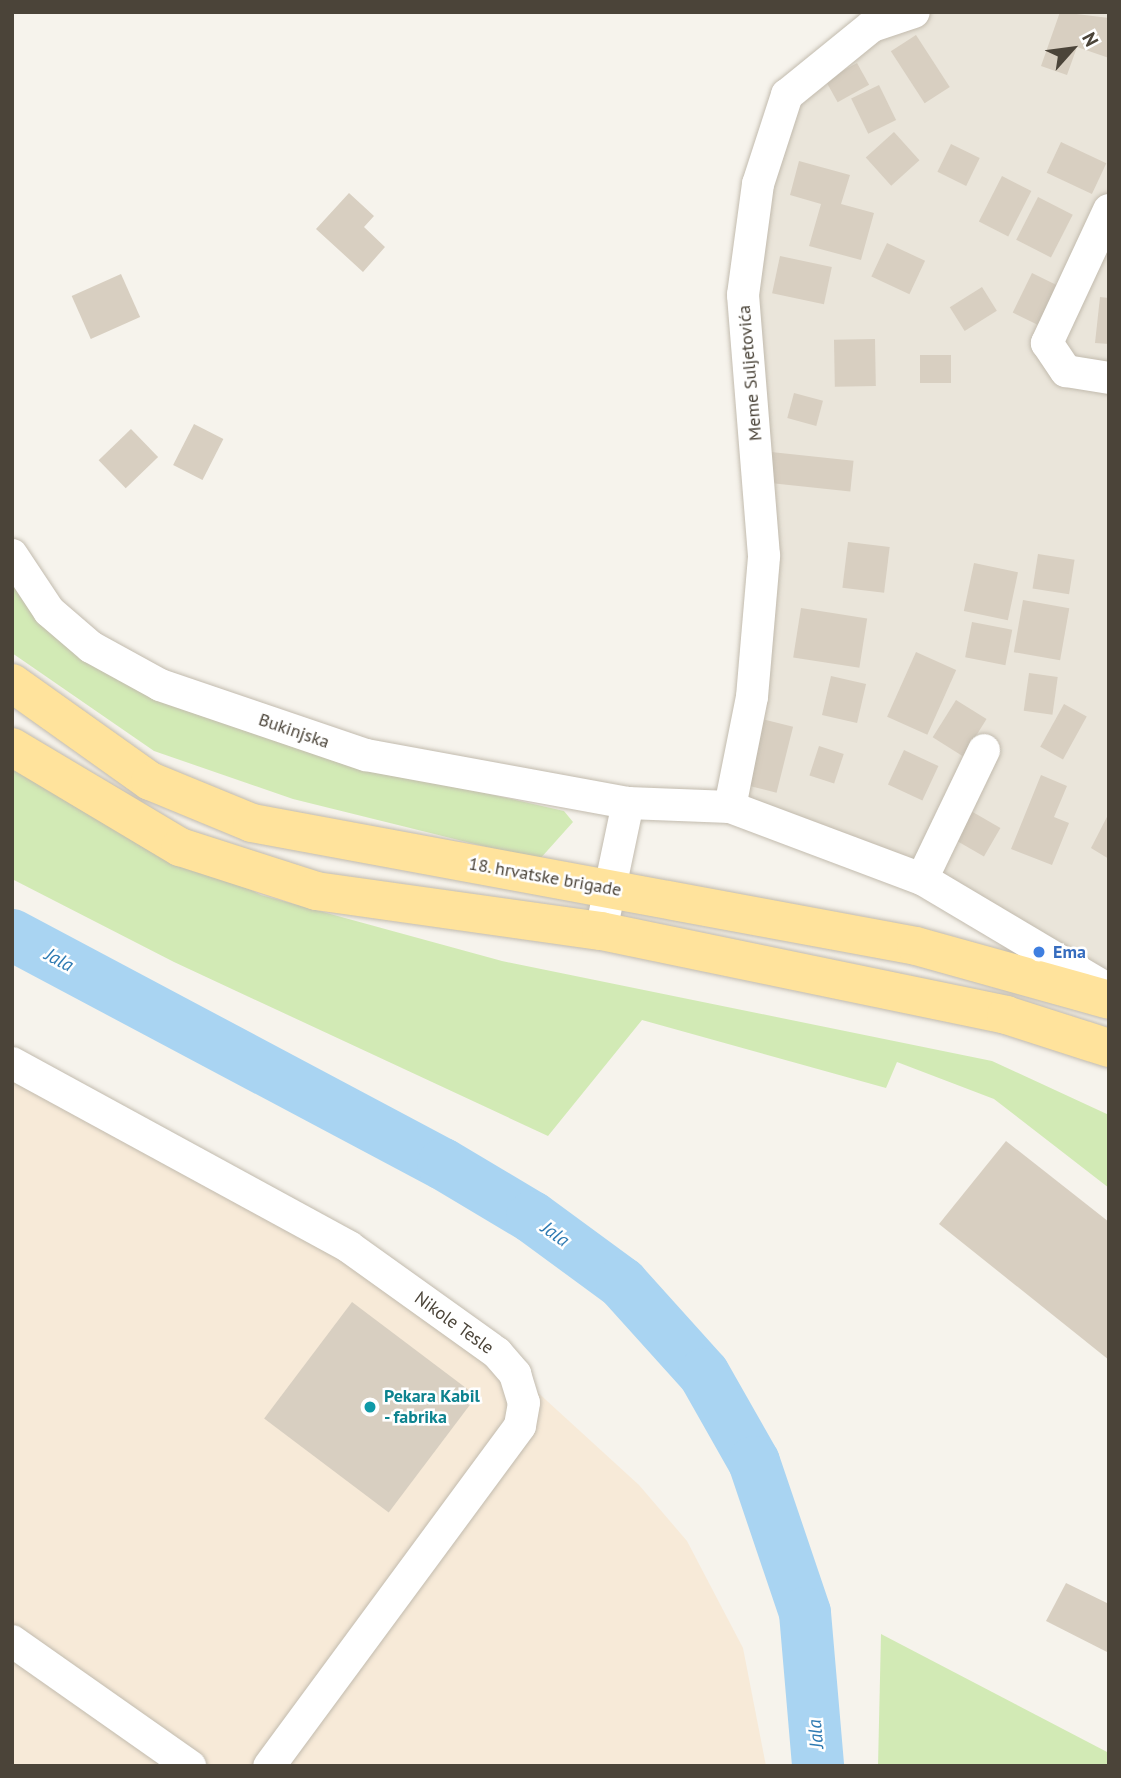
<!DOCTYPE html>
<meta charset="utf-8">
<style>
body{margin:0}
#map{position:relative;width:1121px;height:1778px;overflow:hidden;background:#f6f3ec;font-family:"PT Sans",sans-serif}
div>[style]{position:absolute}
.residential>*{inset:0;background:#eae5da}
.commercial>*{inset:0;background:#f7ead8}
.green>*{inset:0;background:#d2eab5}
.river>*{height:52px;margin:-26px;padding:0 26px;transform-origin:26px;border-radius:26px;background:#a9d4f2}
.building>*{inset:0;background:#d8cfc1;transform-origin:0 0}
.roads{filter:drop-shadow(0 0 2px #c2bbae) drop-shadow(0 0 2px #c2bbae)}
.minor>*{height:32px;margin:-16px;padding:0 16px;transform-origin:16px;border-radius:16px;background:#fff}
.major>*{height:38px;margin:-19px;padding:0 19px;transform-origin:19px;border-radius:19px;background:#ffe39c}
.dots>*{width:19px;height:19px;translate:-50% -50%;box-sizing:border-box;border:4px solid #fff;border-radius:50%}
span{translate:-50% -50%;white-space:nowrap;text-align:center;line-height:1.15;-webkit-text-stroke:5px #fff;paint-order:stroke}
.street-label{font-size:18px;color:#4b4439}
.shop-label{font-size:18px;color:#366cbe;font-weight:700}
.left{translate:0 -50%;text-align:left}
.culture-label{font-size:18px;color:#0d838f;font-weight:700}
.water-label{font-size:19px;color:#2e7ab2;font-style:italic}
.frame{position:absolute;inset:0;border:14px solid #4b4439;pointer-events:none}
.north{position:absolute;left:1037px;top:14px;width:70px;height:70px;-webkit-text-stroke:5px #fff;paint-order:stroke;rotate:62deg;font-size:19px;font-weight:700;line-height:28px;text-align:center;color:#4b4439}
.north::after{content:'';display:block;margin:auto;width:24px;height:32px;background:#4b4439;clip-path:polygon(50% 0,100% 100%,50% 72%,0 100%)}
</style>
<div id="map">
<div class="residential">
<i style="clip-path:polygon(914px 12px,1109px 12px,1109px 977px,730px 807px,752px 697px,743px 295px,787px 95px)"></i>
</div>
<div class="commercial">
<i style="clip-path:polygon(12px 1063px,489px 1348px,639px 1485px,687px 1541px,743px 1648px,766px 1766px,12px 1766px)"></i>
</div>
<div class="green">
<i style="clip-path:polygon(12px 576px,79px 656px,361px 765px,564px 811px,573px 822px,539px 860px,293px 799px,154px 751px,12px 653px)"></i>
<i style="clip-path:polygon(12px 767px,261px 895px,502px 961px,992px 1061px,1109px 1115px,1109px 1188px,994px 1099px,897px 1062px,886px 1088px,642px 1020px,548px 1136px,174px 962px,12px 879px)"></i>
<i style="clip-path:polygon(881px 1634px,1109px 1753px,1109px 1766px,878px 1766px)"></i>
</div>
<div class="river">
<i style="left:12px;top:935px;width:488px;rotate:28deg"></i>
<i style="left:443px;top:1164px;width:104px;rotate:30.8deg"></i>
<i style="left:532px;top:1217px;width:112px;rotate:36.3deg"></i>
<i style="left:622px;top:1283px;width:122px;rotate:48deg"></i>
<i style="left:704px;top:1374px;width:101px;rotate:60.4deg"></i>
<i style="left:754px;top:1462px;width:159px;rotate:71.3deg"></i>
<i style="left:805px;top:1613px;width:154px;rotate:85.1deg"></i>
</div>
<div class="building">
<i style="clip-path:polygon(1060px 12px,1109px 18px,1109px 58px,1077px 47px,1067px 75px,1041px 66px)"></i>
<i style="left:916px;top:35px;width:62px;height:30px;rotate:57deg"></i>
<i style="left:857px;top:63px;width:25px;height:36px;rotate:61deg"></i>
<i style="left:879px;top:85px;width:39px;height:31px;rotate:64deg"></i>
<i style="left:894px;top:132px;width:38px;height:38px;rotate:48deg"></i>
<i style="left:1061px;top:142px;width:50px;height:34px;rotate:25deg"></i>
<i style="left:951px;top:144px;width:32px;height:31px;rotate:26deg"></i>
<i style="clip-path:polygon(799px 161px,850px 175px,841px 204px,874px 213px,861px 260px,809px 246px,821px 204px,790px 195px)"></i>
<i style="left:1002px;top:176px;width:33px;height:51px;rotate:27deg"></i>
<i style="clip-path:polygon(349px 193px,374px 216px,364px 227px,385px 247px,363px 272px,316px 229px)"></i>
<i style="left:1038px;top:197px;width:39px;height:48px;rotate:27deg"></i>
<i style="left:887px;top:243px;width:42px;height:37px;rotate:25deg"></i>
<i style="left:780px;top:256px;width:53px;height:38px;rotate:12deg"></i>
<i style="left:1032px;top:273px;width:34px;height:44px;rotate:26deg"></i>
<i style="left:121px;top:274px;width:47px;height:54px;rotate:66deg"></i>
<i style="left:982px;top:287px;width:28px;height:38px;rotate:58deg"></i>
<i style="clip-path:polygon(1100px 297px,1109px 298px,1109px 344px,1095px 343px)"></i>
<i style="left:875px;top:339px;width:47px;height:41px;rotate:89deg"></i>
<i style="left:920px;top:355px;width:31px;height:28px"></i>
<i style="left:794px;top:393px;width:30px;height:26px;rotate:15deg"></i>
<i style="left:194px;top:424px;width:33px;height:46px;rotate:27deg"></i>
<i style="left:131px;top:429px;width:39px;height:45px;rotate:46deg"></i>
<i style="left:771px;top:452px;width:83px;height:31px;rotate:6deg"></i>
<i style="left:848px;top:542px;width:42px;height:46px;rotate:7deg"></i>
<i style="left:1038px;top:554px;width:37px;height:35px;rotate:9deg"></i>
<i style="left:974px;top:563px;width:45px;height:49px;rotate:12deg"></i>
<i style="left:1023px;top:600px;width:47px;height:53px;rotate:10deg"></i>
<i style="left:801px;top:608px;width:67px;height:50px;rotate:9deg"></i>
<i style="left:972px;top:622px;width:41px;height:36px;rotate:11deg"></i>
<i style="left:916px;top:652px;width:44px;height:71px;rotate:24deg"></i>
<i style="left:1029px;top:673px;width:29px;height:38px;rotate:8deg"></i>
<i style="left:831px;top:676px;width:36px;height:40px;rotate:13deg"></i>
<i style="left:956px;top:700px;width:36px;height:44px;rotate:32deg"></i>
<i style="left:1064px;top:704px;width:26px;height:49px;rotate:29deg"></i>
<i style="left:762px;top:719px;width:32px;height:68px;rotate:14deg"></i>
<i style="left:819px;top:746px;width:26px;height:31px;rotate:18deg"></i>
<i style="left:904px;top:750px;width:38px;height:38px;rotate:25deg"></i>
<i style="clip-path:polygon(1041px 775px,1067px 786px,1054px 817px,1069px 823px,1052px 865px,1011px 849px)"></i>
<i style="left:971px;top:811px;width:34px;height:33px;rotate:30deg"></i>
<i style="clip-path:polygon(1109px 813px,1109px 859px,1091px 848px)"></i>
<i style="clip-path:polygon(1006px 1141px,1109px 1222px,1109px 1360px,939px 1224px)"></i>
<i style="left:352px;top:1302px;width:156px;height:146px;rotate:37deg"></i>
<i style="clip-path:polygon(1066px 1583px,1109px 1604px,1109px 1653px,1046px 1621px)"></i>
</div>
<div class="roads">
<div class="minor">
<i style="left:1109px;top:210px;width:147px;rotate:115deg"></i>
<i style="left:1047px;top:343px;width:34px;rotate:56deg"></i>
<i style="left:1066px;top:371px;width:44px;rotate:9.2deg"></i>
<i style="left:12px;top:555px;width:67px;rotate:56.5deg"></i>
<i style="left:49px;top:611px;width:55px;rotate:40.6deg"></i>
<i style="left:91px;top:647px;width:79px;rotate:28.8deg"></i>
<i style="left:160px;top:685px;width:218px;rotate:18.8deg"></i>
<i style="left:366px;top:755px;width:266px;rotate:10.4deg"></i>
<i style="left:628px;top:803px;width:102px;rotate:2.2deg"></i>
<i style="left:730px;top:807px;width:205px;rotate:20.6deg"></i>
<i style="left:922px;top:879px;width:217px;rotate:30.7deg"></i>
<i style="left:730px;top:807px;width:112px;rotate:-78.7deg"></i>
<i style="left:752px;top:697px;width:142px;rotate:-85.1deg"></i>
<i style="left:764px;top:556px;width:262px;rotate:-94.6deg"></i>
<i style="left:743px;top:295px;width:112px;rotate:-82.3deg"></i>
<i style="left:758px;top:184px;width:94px;rotate:-72deg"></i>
<i style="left:787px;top:95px;width:109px;rotate:-39.1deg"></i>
<i style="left:872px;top:26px;width:44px;rotate:-18.4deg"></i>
<i style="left:922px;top:879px;width:143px;rotate:-64.3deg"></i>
<i style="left:601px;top:931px;width:131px;rotate:-78.1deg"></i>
<i style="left:12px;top:1063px;width:384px;rotate:28.6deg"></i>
<i style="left:349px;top:1247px;width:182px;rotate:35.6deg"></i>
<i style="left:497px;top:1353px;width:28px;rotate:49deg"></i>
<i style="left:515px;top:1374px;width:30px;rotate:73deg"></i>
<i style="left:524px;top:1403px;width:23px;rotate:100deg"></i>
<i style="left:520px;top:1426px;width:423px;rotate:126.4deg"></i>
<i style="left:12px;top:1641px;width:218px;rotate:35.1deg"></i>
</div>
<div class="major">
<i style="left:12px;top:683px;width:169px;rotate:35.4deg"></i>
<i style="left:150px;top:781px;width:110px;rotate:22.4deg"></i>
<i style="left:252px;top:823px;width:675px;rotate:10.49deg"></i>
<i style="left:916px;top:946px;width:200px;rotate:15.6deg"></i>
<i style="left:12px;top:747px;width:196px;rotate:30.8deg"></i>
<i style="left:180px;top:847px;width:143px;rotate:17.9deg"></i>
<i style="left:316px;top:891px;width:288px;rotate:8deg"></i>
<i style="left:601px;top:931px;width:414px;rotate:11.7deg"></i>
<i style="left:1006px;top:1015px;width:108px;rotate:17.8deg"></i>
</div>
</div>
<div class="dots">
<i style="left:1039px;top:952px;background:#3f7fe0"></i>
<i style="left:370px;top:1407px;background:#0f9aa8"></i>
</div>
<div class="street-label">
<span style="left:750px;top:373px;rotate:-95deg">Meme Suljetovića</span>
<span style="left:294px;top:731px;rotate:19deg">Bukinjska</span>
<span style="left:545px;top:877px;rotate:10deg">18. hrvatske brigade</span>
<span style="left:454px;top:1323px;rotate:36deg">Nikole Tesle</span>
</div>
<div class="shop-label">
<span class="left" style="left:1053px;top:952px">Ema</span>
</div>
<div class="culture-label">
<span class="left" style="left:384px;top:1407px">Pekara Kabil<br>- fabrika</span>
</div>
<div class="water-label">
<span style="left:59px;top:960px;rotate:28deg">Jala</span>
<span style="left:555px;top:1234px;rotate:36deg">Jala</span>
<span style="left:816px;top:1734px;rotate:-95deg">Jala</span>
</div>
<div class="frame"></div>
<div class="north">N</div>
</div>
